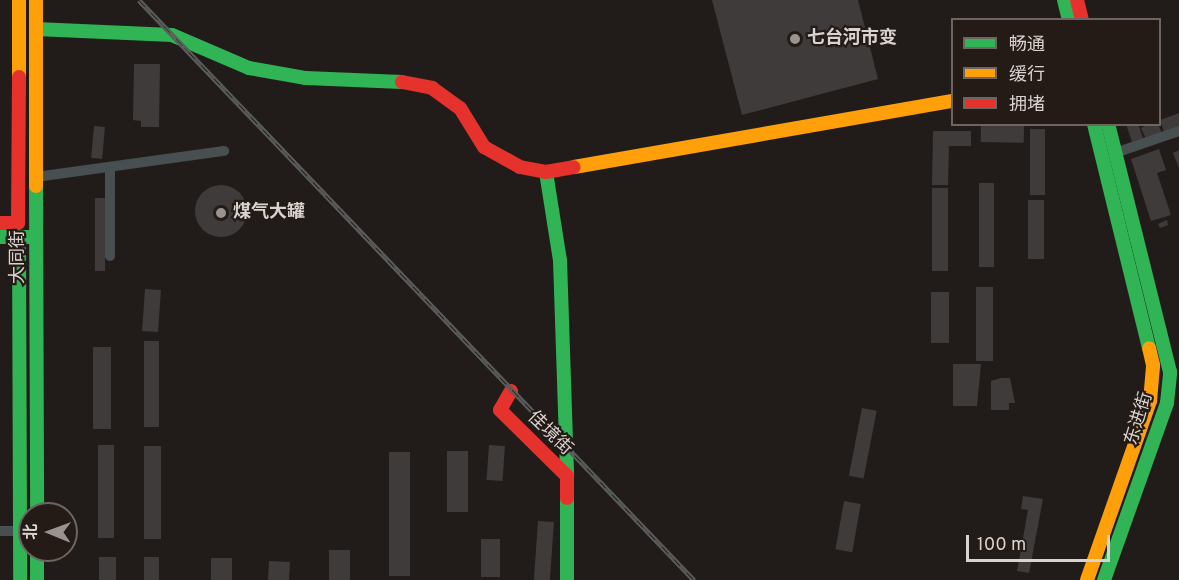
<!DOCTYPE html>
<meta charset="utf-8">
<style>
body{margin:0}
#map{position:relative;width:1179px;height:580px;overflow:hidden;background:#211c1a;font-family:Overpass,"Noto Sans SC",sans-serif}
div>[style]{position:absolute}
.building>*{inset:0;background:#3f3b3a;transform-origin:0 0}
.round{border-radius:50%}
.street>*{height:10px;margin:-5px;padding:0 5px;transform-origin:5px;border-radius:5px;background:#484f50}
.fast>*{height:14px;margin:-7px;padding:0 7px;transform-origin:7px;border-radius:7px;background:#30b455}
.slow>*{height:14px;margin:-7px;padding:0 7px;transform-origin:7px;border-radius:7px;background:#ff9f0a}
.jam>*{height:14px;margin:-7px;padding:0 7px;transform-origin:7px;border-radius:7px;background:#e5322d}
.rail>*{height:5px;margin-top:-2.5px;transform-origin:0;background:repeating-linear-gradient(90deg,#241b17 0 9px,#5a5d5b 0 18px);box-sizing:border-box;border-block:2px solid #5a5d5b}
.dots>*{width:16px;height:16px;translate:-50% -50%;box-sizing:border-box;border:3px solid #241b17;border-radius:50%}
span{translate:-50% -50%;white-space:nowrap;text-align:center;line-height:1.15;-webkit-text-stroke:4.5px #241b17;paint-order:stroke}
.poi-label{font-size:18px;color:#d9d3d0;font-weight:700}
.left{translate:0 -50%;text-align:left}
.street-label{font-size:18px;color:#d9d3d0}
.legend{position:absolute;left:951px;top:18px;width:210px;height:108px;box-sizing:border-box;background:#241b17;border:2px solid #6c6561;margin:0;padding:8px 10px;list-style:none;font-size:18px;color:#d9d3d0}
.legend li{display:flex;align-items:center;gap:12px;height:30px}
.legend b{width:30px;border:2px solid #6c6561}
.north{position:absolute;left:18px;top:502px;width:60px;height:60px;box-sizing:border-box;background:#241b17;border:2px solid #6c6561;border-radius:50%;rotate:271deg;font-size:16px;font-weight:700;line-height:24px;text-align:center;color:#d9d3d0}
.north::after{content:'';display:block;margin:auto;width:21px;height:27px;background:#999390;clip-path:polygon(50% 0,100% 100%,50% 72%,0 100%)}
.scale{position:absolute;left:966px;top:535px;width:144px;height:27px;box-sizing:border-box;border:3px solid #d9d3d0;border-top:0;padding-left:8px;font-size:18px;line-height:21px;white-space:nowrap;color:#d9d3d0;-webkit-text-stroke:4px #241b17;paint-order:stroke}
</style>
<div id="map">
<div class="building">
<i style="clip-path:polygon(712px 0,858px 0,878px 79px,742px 115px)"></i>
<i style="clip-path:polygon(134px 64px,160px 64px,159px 127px,141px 127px,141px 121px,133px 120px)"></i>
<i style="clip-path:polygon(1179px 113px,1179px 126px,1164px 132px,1160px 120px)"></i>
<i style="clip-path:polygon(1126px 124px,1138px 124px,1143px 138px,1132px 142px)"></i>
<i style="clip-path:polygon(1149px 124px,1158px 124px,1162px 133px,1146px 139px,1141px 128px)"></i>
<i style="left:981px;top:125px;width:43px;height:17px;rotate:1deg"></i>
<i style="left:94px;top:126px;width:11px;height:32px;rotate:5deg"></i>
<i style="left:1030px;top:129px;width:15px;height:66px"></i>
<i style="clip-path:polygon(933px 131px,971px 131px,971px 146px,949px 146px,948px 185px,932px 185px)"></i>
<i style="clip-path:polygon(1159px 149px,1166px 170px,1157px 173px,1171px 215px,1151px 221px,1131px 159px)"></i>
<i style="clip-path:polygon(1179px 150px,1179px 168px,1173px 153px)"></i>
<i style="left:979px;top:183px;width:15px;height:84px"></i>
<i class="round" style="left:195px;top:185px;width:52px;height:52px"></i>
<i style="left:932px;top:188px;width:16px;height:83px"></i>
<i style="left:95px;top:198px;width:10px;height:73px"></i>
<i style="left:1028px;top:200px;width:16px;height:59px"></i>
<i style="clip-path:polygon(1167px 220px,1168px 225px,1160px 228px,1158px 224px)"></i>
<i style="left:976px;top:287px;width:17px;height:74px"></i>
<i style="left:145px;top:289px;width:16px;height:42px;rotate:4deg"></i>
<i style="left:931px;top:292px;width:18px;height:51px"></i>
<i style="left:144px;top:341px;width:15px;height:86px"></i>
<i style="left:93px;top:347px;width:18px;height:82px"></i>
<i style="clip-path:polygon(953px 364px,981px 364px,977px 406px,953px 406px)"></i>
<i style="clip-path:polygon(1001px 378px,1010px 378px,1015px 403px,1009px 403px,1009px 410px,991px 410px,991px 381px)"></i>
<i style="left:862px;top:408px;width:15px;height:69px;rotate:11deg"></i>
<i style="left:98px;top:445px;width:16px;height:93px"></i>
<i style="left:489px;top:445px;width:16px;height:35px;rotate:4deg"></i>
<i style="left:144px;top:446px;width:17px;height:93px"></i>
<i style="left:447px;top:451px;width:21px;height:61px"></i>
<i style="left:389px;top:452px;width:21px;height:124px"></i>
<i style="clip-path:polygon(1023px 496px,1043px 499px,1029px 573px,1017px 571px,1028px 510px,1021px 509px)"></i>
<i style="left:844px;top:501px;width:17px;height:49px;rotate:10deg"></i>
<i style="left:538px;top:521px;width:16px;height:59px;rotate:4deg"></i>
<i style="left:481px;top:539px;width:19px;height:38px"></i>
<i style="left:329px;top:550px;width:21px;height:30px"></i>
<i style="left:99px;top:557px;width:17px;height:23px"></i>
<i style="left:144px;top:557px;width:15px;height:23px"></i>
<i style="left:211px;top:558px;width:21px;height:22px"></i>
<i style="left:269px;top:561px;width:21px;height:19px;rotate:3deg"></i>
</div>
<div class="street">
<i style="left:1115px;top:153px;width:68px;rotate:-19deg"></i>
<i style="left:110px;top:167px;width:89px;rotate:90deg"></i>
<i style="left:36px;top:177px;width:190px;rotate:-7.9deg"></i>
<i style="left:0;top:531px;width:20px"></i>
</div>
<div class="fast">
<i style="left:1064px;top:0;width:21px;rotate:76deg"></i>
<i style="left:36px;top:29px;width:136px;rotate:2.5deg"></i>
<i style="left:172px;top:35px;width:84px;rotate:23.2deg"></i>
<i style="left:249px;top:68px;width:58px;rotate:10deg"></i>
<i style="left:306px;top:78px;width:96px;rotate:2.4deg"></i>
<i style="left:1094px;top:124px;width:231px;rotate:76.2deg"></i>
<i style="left:546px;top:172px;width:89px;rotate:81deg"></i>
<i style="left:560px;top:260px;width:216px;rotate:88.1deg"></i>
<i style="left:36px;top:186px;width:328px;rotate:89.8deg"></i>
<i style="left:0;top:237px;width:31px"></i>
<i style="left:19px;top:237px;width:343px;rotate:89.8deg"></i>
<i style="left:567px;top:498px;width:82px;rotate:90deg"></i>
<i style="left:37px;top:550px;width:30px;rotate:90deg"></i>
<i style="left:1104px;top:580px;width:188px;rotate:-70.4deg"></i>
<i style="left:1167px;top:403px;width:31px;rotate:-84deg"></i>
<i style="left:1170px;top:372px;width:256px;rotate:-104deg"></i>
</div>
<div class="slow">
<i style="left:36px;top:0;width:186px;rotate:90deg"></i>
<i style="left:19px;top:77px;width:77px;rotate:-90deg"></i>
<i style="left:574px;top:167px;width:384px;rotate:-9.9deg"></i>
<i style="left:1087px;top:580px;width:190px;rotate:-70.6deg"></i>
<i style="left:1150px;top:401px;width:36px;rotate:-85deg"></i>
<i style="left:1153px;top:365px;width:17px;rotate:-103deg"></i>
</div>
<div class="jam">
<i style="left:1077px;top:0;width:21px;rotate:76deg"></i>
<i style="left:402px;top:82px;width:31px;rotate:11deg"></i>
<i style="left:432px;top:88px;width:34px;rotate:36deg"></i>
<i style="left:460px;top:108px;width:46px;rotate:58.4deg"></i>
<i style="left:484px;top:147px;width:41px;rotate:29.1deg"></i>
<i style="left:520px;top:167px;width:26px;rotate:11deg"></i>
<i style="left:546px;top:172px;width:28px;rotate:-10deg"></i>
<i style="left:0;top:223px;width:18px"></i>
<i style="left:18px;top:223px;width:146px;rotate:-89.6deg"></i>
<i style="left:511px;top:391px;width:22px;rotate:120deg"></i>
<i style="left:500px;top:410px;width:94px;rotate:44.6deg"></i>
<i style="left:567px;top:476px;width:22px;rotate:90deg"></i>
</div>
<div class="rail">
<i style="left:139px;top:0;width:803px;rotate:46.26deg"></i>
</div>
<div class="dots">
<i style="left:795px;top:39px;background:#999390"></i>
<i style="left:221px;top:213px;background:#999390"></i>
</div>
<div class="poi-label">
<span class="left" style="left:807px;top:39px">七台河市变</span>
<span class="left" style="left:233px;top:213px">煤气大罐</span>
</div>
<div class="street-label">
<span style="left:19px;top:257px;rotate:-90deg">大同街</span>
<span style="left:1140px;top:419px;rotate:-73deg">东进街</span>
<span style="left:549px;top:434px;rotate:44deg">佳境街</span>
</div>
<ul class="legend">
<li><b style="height:8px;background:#30b455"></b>畅通</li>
<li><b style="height:8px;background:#ff9f0a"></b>缓行</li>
<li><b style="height:8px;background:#e5322d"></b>拥堵</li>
</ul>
<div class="north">北</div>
<div class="scale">100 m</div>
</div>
